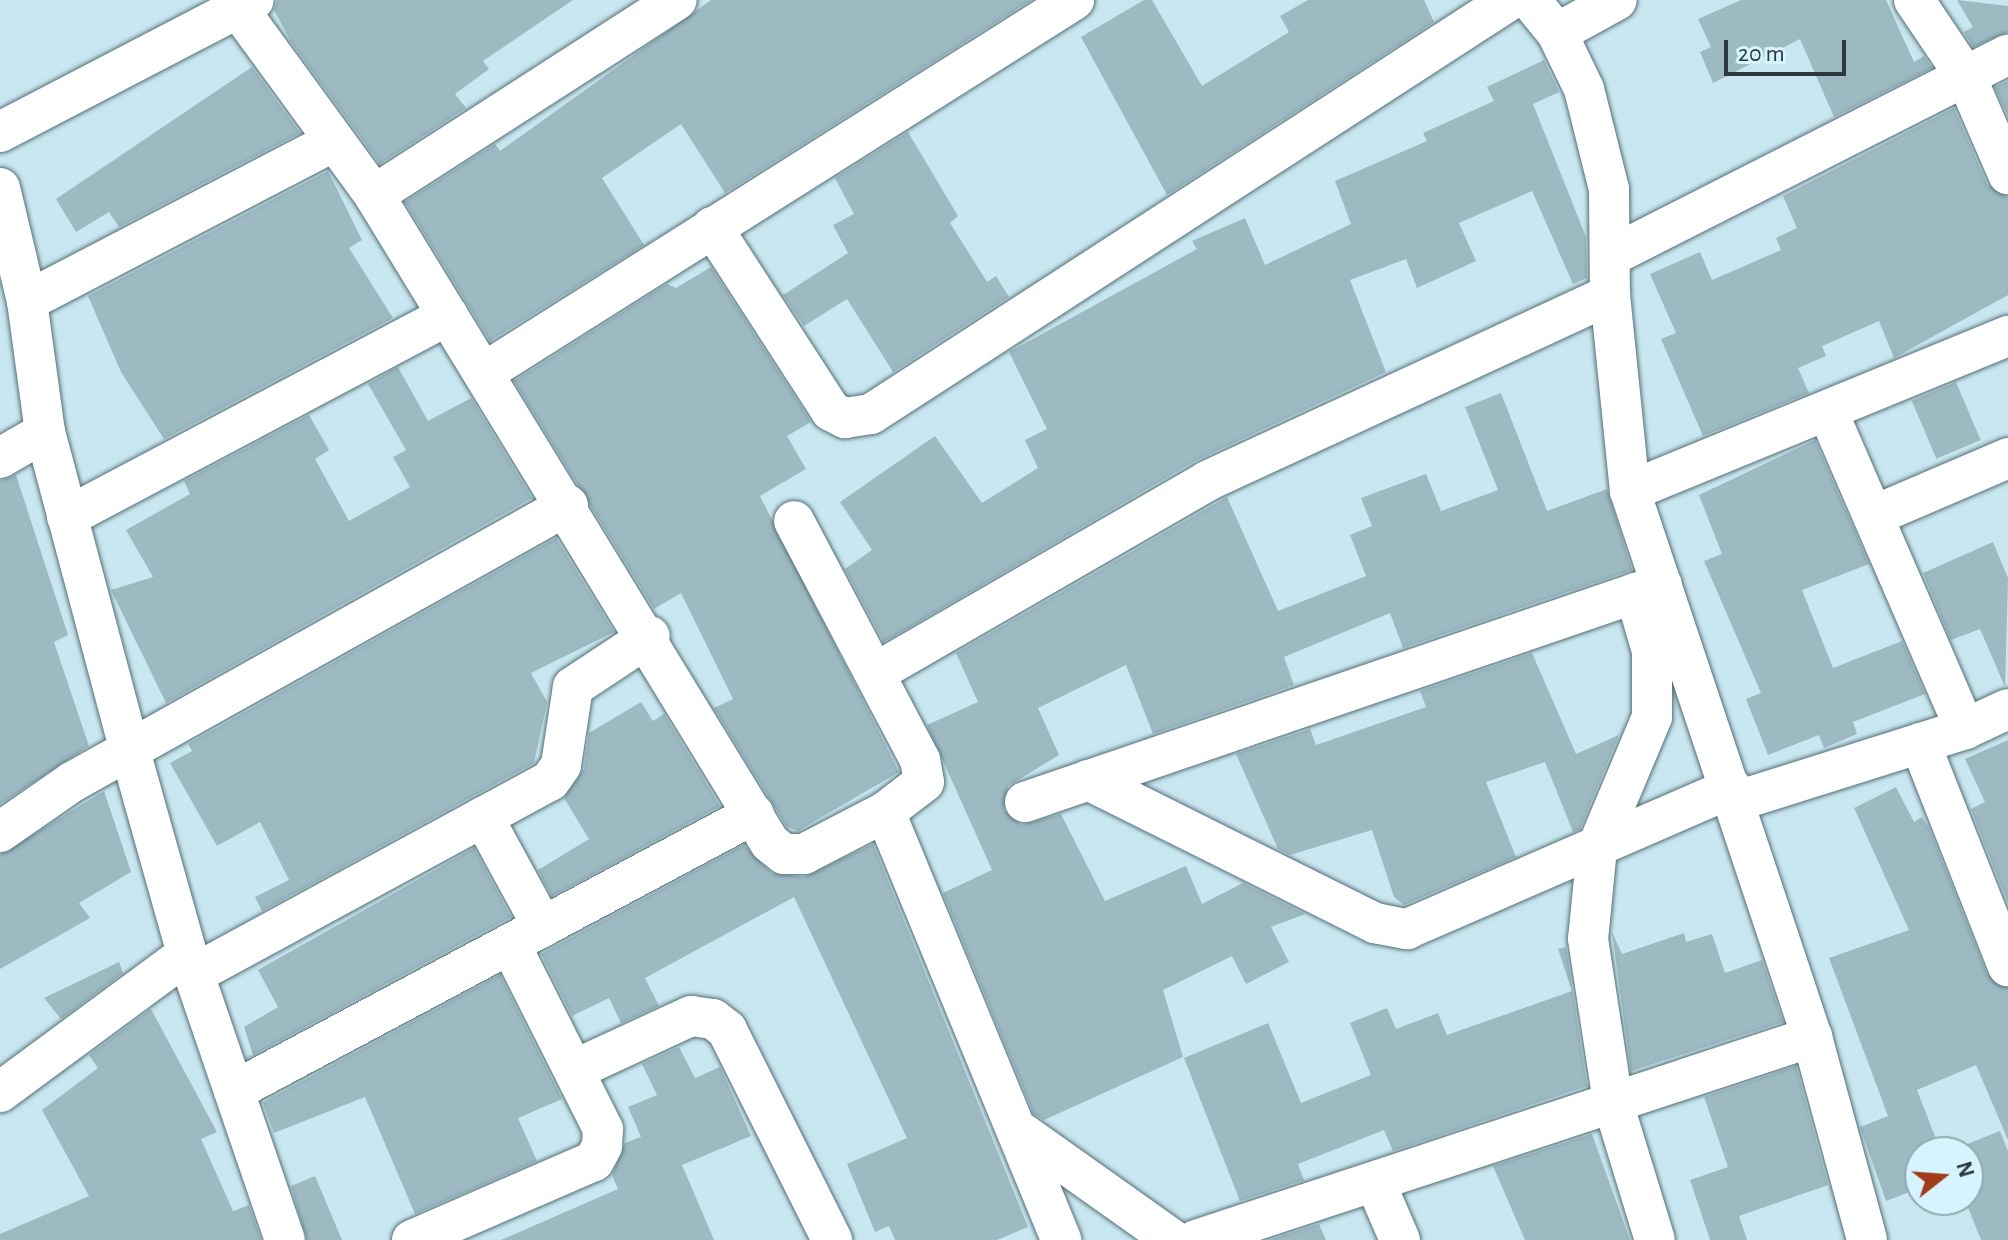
<!DOCTYPE html>
<style>
body{margin:0}
#map{position:relative;width:2008px;height:1240px;overflow:hidden;background:#c9e7f0;font-family:"Alegreya Sans",sans-serif}
div>[style]{position:absolute}
.building>*{inset:0;background:#9dbac3;transform-origin:0 0}
.roads{filter:drop-shadow(0 0 2px #546f77) drop-shadow(0 0 2px #546f77)}
.minor>*{height:40px;margin:-20px;padding:0 20px;transform-origin:20px;border-radius:20px;background:#fff}
span{translate:-50% -50%;white-space:nowrap;text-align:center;line-height:1.15;-webkit-text-stroke:8px #d6f4fd;paint-order:stroke}
.north{position:absolute;left:1904px;top:1136px;width:80px;height:80px;box-sizing:border-box;background:#d6f4fd;border:2px solid #92a9b0;border-radius:50%;rotate:73deg;font-size:22px;font-weight:700;line-height:32px;text-align:center;color:#2d393c}
.north::after{content:'';display:block;margin:auto;width:28px;height:36px;background:#a23b1a;clip-path:polygon(50% 0,100% 100%,50% 72%,0 100%)}
.scale{position:absolute;left:1724px;top:40px;width:122px;height:36px;box-sizing:border-box;border:4px solid #2d393c;border-top:0;padding-left:10px;font-size:24px;line-height:28px;white-space:nowrap;color:#2d393c;-webkit-text-stroke:6px #d6f4fd;paint-order:stroke}
</style>
<div id="map">
<div class="building">
<i style="clip-path:polygon(277px 0,573px 0,483px 61px,489px 69px,455px 94px,466px 108px,380px 164px,291px 42px,274px 10px)"></i>
<i style="clip-path:polygon(711px 0,1031px 0,725px 193px,681px 124px,602px 178px,644px 245px,490px 341px,405px 202px,495px 144px,500px 151px)"></i>
<i style="clip-path:polygon(1144px 0,1152px 0,1202px 86px,1289px 32px,1280px 16px,1308px 0,1424px 0,1434px 22px,1167px 195px,1081px 37px)"></i>
<i style="clip-path:polygon(1741px 0,1886px 0,1914px 62px,1924px 56px,1932px 68px,1834px 117px,1800px 39px,1713px 83px,1700px 52px,1711px 47px,1698px 19px)"></i>
<i style="clip-path:polygon(1957px 0,2008px 6px,2008px 32px,1973px 47px,1964px 32px,1973px 27px)"></i>
<i style="clip-path:polygon(1544px 60px,1559px 92px,1533px 104px,1586px 237px,1587px 278px,1573px 284px,1532px 191px,1459px 223px,1476px 261px,1417px 288px,1406px 259px,1350px 280px,1386px 372px,1195px 461px,884px 642px,845px 569px,872px 550px,840px 502px,935px 436px,982px 503px,1038px 468px,1025px 440px,1047px 429px,1009px 352px,1197px 249px,1192px 241px,1245px 218px,1265px 265px,1351px 224px,1335px 181px,1427px 141px,1423px 133px,1494px 101px,1487px 87px)"></i>
<i style="clip-path:polygon(252px 67px,300px 133px,119px 227px,109px 212px,76px 232px,56px 199px)"></i>
<i style="clip-path:polygon(2008px 81px,2008px 116px,1995px 87px)"></i>
<i style="clip-path:polygon(1954px 108px,1987px 184px,2008px 197px,2008px 295px,1894px 358px,1879px 321px,1822px 346px,1826px 356px,1798px 368px,1809px 393px,1703px 436px,1661px 339px,1676px 333px,1650px 274px,1700px 252px,1712px 280px,1781px 250px,1776px 238px,1797px 228px,1783px 196px)"></i>
<i style="clip-path:polygon(908px 132px,958px 216px,950px 223px,987px 282px,996px 276px,1009px 297px,893px 372px,847px 299px,804px 326px,783px 295px,848px 253px,833px 225px,854px 214px,835px 178px)"></i>
<i style="clip-path:polygon(328px 171px,362px 240px,349px 248px,393px 318px,164px 439px,121px 372px,88px 296px)"></i>
<i style="clip-path:polygon(711px 267px,811px 422px,787px 436px,806px 469px,760px 496px,899px 772px,798px 831px,787px 827px,714px 708px,733px 699px,681px 593px,654px 609px,514px 381px,667px 284px,676px 288px)"></i>
<i style="clip-path:polygon(398px 367px,428px 421px,471px 398px,532px 498px,166px 703px,111px 590px,153px 577px,126px 530px,190px 494px,184px 481px,309px 415px,329px 450px,315px 459px,349px 521px,410px 487px,393px 457px,406px 450px,368px 384px)"></i>
<i style="left:1956px;top:382px;width:63px;height:48px;rotate:67deg"></i>
<i style="clip-path:polygon(1501px 393px,1547px 511px,1607px 489px,1632px 570px,1403px 648px,1390px 613px,1284px 657px,1294px 685px,1153px 734px,1126px 665px,1038px 708px,1059px 755px,1008px 786px,1004px 810px,1021px 825px,1061px 814px,1105px 901px,1186px 866px,1202px 904px,1243px 883px,1305px 914px,1271px 927px,1289px 962px,1246px 984px,1232px 956px,1163px 990px,1183px 1057px,1044px 1120px,1034px 1114px,943px 893px,992px 870px,927px 725px,978px 702px,956px 653px,1227px 497px,1278px 611px,1366px 576px,1350px 535px,1372px 526px,1361px 498px,1426px 474px,1441px 511px,1498px 490px,1465px 407px)"></i>
<i style="clip-path:polygon(1815px 440px,1869px 564px,1802px 590px,1833px 668px,1902px 641px,1925px 694px,1853px 722px,1857px 734px,1824px 748px,1819px 735px,1768px 755px,1746px 699px,1761px 693px,1704px 561px,1722px 554px,1699px 495px)"></i>
<i style="clip-path:polygon(16px 475px,68px 635px,54px 642px,89px 746px,0 804px,0 481px)"></i>
<i style="clip-path:polygon(556px 538px,614px 632px,531px 673px,547px 702px,534px 763px,262px 911px,255px 897px,289px 880px,260px 822px,217px 846px,170px 763px,192px 751px,188px 744px)"></i>
<i style="clip-path:polygon(1993px 542px,2008px 578px,2005px 687px,1980px 629px,1951px 640px,1923px 573px)"></i>
<i style="clip-path:polygon(1532px 653px,1576px 754px,1619px 735px,1580px 829px,1573px 832px,1545px 762px,1486px 782px,1516px 857px,1404px 905px,1394px 897px,1372px 830px,1290px 855px,1278px 849px,1236px 754px,1310px 729px,1316px 745px,1328px 741px,1426px 707px,1420px 691px)"></i>
<i style="clip-path:polygon(641px 702px,653px 721px,664px 714px,720px 806px,552px 896px,538px 870px,589px 839px,564px 798px,584px 769px,589px 733px)"></i>
<i style="clip-path:polygon(2008px 740px,2008px 903px,1971px 809px,1985px 802px,1965px 759px)"></i>
<i style="clip-path:polygon(1896px 787px,1914px 822px,1922px 817px,1929px 828px,1987px 974px,2008px 988px,2008px 1140px,1976px 1065px,1917px 1090px,1941px 1152px,1920px 1152px,1920px 1188px,1886px 1201px,1860px 1127px,1888px 1116px,1829px 958px,1909px 930px,1854px 808px)"></i>
<i style="clip-path:polygon(104px 791px,131px 872px,79px 903px,90px 918px,0 969px,0 855px)"></i>
<i style="clip-path:polygon(873px 844px,1028px 1227px,997px 1240px,895px 1240px,889px 1226px,875px 1232px,847px 1164px,907px 1138px,794px 897px,645px 978px,659px 1006px,621px 1023px,609px 998px,572px 1016px,541px 954px,744px 845px,771px 873px,804px 877px)"></i>
<i style="clip-path:polygon(474px 848px,511px 917px,253px 1055px,244px 1027px,278px 1007px,258px 970px)"></i>
<i style="clip-path:polygon(1612px 932px,1622px 954px,1684px 933px,1686px 942px,1712px 934px,1725px 973px,1762px 960px,1783px 1022px,1631px 1071px)"></i>
<i style="clip-path:polygon(1566px 947px,1587px 1086px,1393px 1151px,1384px 1130px,1298px 1164px,1304px 1180px,1240px 1201px,1184px 1058px,1268px 1023px,1301px 1103px,1371px 1075px,1350px 1023px,1387px 1008px,1396px 1029px,1438px 1013px,1447px 1035px,1572px 991px,1558px 949px)"></i>
<i style="clip-path:polygon(119px 962px,123px 973px,61px 1019px,44px 998px)"></i>
<i style="clip-path:polygon(500px 975px,562px 1099px,518px 1118px,537px 1161px,415px 1214px,365px 1097px,274px 1133px,263px 1103px,271px 1098px)"></i>
<i style="clip-path:polygon(151px 1009px,217px 1132px,201px 1139px,233px 1211px,221px 1216px,249px 1205px,261px 1240px,0 1240px,0 1234px,89px 1196px,42px 1110px,98px 1068px,89px 1055px)"></i>
<i style="clip-path:polygon(679px 1047px,695px 1078px,720px 1067px,751px 1136px,682px 1165px,714px 1240px,501px 1240px,618px 1189px,612px 1175px,625px 1143px,641px 1137px,628px 1107px,657px 1095px,642px 1064px)"></i>
<i style="clip-path:polygon(1796px 1066px,1828px 1185px,1739px 1216px,1747px 1240px,1710px 1240px,1690px 1180px,1728px 1167px,1704px 1097px)"></i>
<i style="clip-path:polygon(2000px 1131px,2008px 1151px,2008px 1240px,1981px 1240px,1965px 1200px,1968px 1152px,1947px 1152px)"></i>
<i style="clip-path:polygon(1592px 1134px,1630px 1240px,1525px 1240px,1493px 1166px)"></i>
<i style="clip-path:polygon(315px 1176px,342px 1240px,307px 1240px,291px 1186px)"></i>
<i style="clip-path:polygon(1319px 1224px,1326px 1240px,1269px 1240px)"></i>
</div>
<div class="roads">
<div class="minor">
<i style="left:232px;top:0;width:241px;rotate:53.9deg"></i>
<i style="left:374px;top:195px;width:759px;rotate:58.57deg"></i>
<i style="left:770px;top:843px;width:18px;rotate:38deg"></i>
<i style="left:784px;top:854px;width:20px"></i>
<i style="left:804px;top:854px;width:91px;rotate:-27.4deg"></i>
<i style="left:885px;top:812px;width:49px;rotate:-37.6deg"></i>
<i style="left:924px;top:782px;width:22px;rotate:-100deg"></i>
<i style="left:920px;top:760px;width:270px;rotate:-117.8deg"></i>
<i style="left:1530px;top:0;width:43px;rotate:50.7deg"></i>
<i style="left:1557px;top:33px;width:62px;rotate:64.3deg"></i>
<i style="left:1584px;top:89px;width:103px;rotate:76deg"></i>
<i style="left:1609px;top:189px;width:106px;rotate:89.5deg"></i>
<i style="left:1610px;top:295px;width:197px;rotate:84.2deg"></i>
<i style="left:1630px;top:491px;width:576px;rotate:71.57deg"></i>
<i style="left:1812px;top:1037px;width:210px;rotate:74.8deg"></i>
<i style="left:1914px;top:0;width:93px;rotate:56deg"></i>
<i style="left:1966px;top:77px;width:106px;rotate:66.6deg"></i>
<i style="left:1557px;top:33px;width:68px;rotate:-28.8deg"></i>
<i style="left:0;top:132px;width:286px;rotate:-27.5deg"></i>
<i style="left:0;top:188px;width:116px;rotate:76.6deg"></i>
<i style="left:27px;top:301px;width:132px;rotate:82.2deg"></i>
<i style="left:45px;top:432px;width:330px;rotate:75.1deg"></i>
<i style="left:130px;top:751px;width:211px;rotate:74.3deg"></i>
<i style="left:187px;top:954px;width:302px;rotate:71.1deg"></i>
<i style="left:374px;top:195px;width:360px;rotate:-32.8deg"></i>
<i style="left:712px;top:227px;width:219px;rotate:57.1deg"></i>
<i style="left:831px;top:411px;width:16px;rotate:27deg"></i>
<i style="left:845px;top:418px;width:26px;rotate:-9deg"></i>
<i style="left:871px;top:414px;width:761px;rotate:-32.94deg"></i>
<i style="left:1611px;top:256px;width:445px;rotate:-26.9deg"></i>
<i style="left:27px;top:301px;width:345px;rotate:-27.5deg"></i>
<i style="left:485px;top:372px;width:697px;rotate:-32.28deg"></i>
<i style="left:0;top:458px;width:52px;rotate:-30deg"></i>
<i style="left:1630px;top:491px;width:409px;rotate:-22.3deg"></i>
<i style="left:1873px;top:516px;width:147px;rotate:-23.2deg"></i>
<i style="left:67px;top:517px;width:431px;rotate:-27.9deg"></i>
<i style="left:1635px;top:593px;width:60px;rotate:73.7deg"></i>
<i style="left:1652px;top:651px;width:66px;rotate:90deg"></i>
<i style="left:1652px;top:717px;width:142px;rotate:112.8deg"></i>
<i style="left:1597px;top:848px;width:91px;rotate:95.6deg"></i>
<i style="left:1588px;top:939px;width:166px;rotate:81.3deg"></i>
<i style="left:1613px;top:1103px;width:143px;rotate:73deg"></i>
<i style="left:875px;top:673px;width:384px;rotate:-30deg"></i>
<i style="left:1207px;top:481px;width:444px;rotate:-24.8deg"></i>
<i style="left:1965px;top:729px;width:47px;rotate:-24.9deg"></i>
<i style="left:1920px;top:743px;width:240px;rotate:68.5deg"></i>
<i style="left:1088px;top:780px;width:321px;rotate:26.5deg"></i>
<i style="left:1375px;top:923px;width:33px;rotate:11deg"></i>
<i style="left:1407px;top:929px;width:354px;rotate:-23.5deg"></i>
<i style="left:1737px;top:801px;width:239px;rotate:-17.5deg"></i>
<i style="left:1965px;top:729px;width:344px;rotate:-113.4deg"></i>
<i style="left:1025px;top:802px;width:673px;rotate:-18.89deg"></i>
<i style="left:885px;top:812px;width:463px;rotate:67.6deg"></i>
<i style="left:483px;top:817px;width:125px;rotate:61.4deg"></i>
<i style="left:0;top:832px;width:88px;rotate:-34.8deg"></i>
<i style="left:72px;top:782px;width:568px;rotate:-29.18deg"></i>
<i style="left:194px;top:974px;width:405px;rotate:-28.5deg"></i>
<i style="left:550px;top:781px;width:19px;rotate:-55deg"></i>
<i style="left:561px;top:765px;width:79px;rotate:-81.3deg"></i>
<i style="left:573px;top:687px;width:92px;rotate:-33.5deg"></i>
<i style="left:574px;top:1070px;width:129px;rotate:-24.8deg"></i>
<i style="left:691px;top:1016px;width:22px;rotate:8deg"></i>
<i style="left:713px;top:1019px;width:18px;rotate:38deg"></i>
<i style="left:727px;top:1030px;width:235px;rotate:63.4deg"></i>
<i style="left:234px;top:1091px;width:589px;rotate:-28.04deg"></i>
<i style="left:0;top:1092px;width:232px;rotate:-36.4deg"></i>
<i style="left:1022px;top:1133px;width:185px;rotate:35.3deg"></i>
<i style="left:1375px;top:1182px;width:63px;rotate:66.7deg"></i>
<i style="left:412px;top:1240px;width:198px;rotate:-23.5deg"></i>
<i style="left:594px;top:1161px;width:17px;rotate:-62deg"></i>
<i style="left:602px;top:1146px;width:17px;rotate:-87deg"></i>
<i style="left:603px;top:1129px;width:207px;rotate:-116.7deg"></i>
<i style="left:1196px;top:1240px;width:649px;rotate:-18.24deg"></i>
</div>
</div>
<div class="north">N</div>
<div class="scale">20 m</div>
</div>
